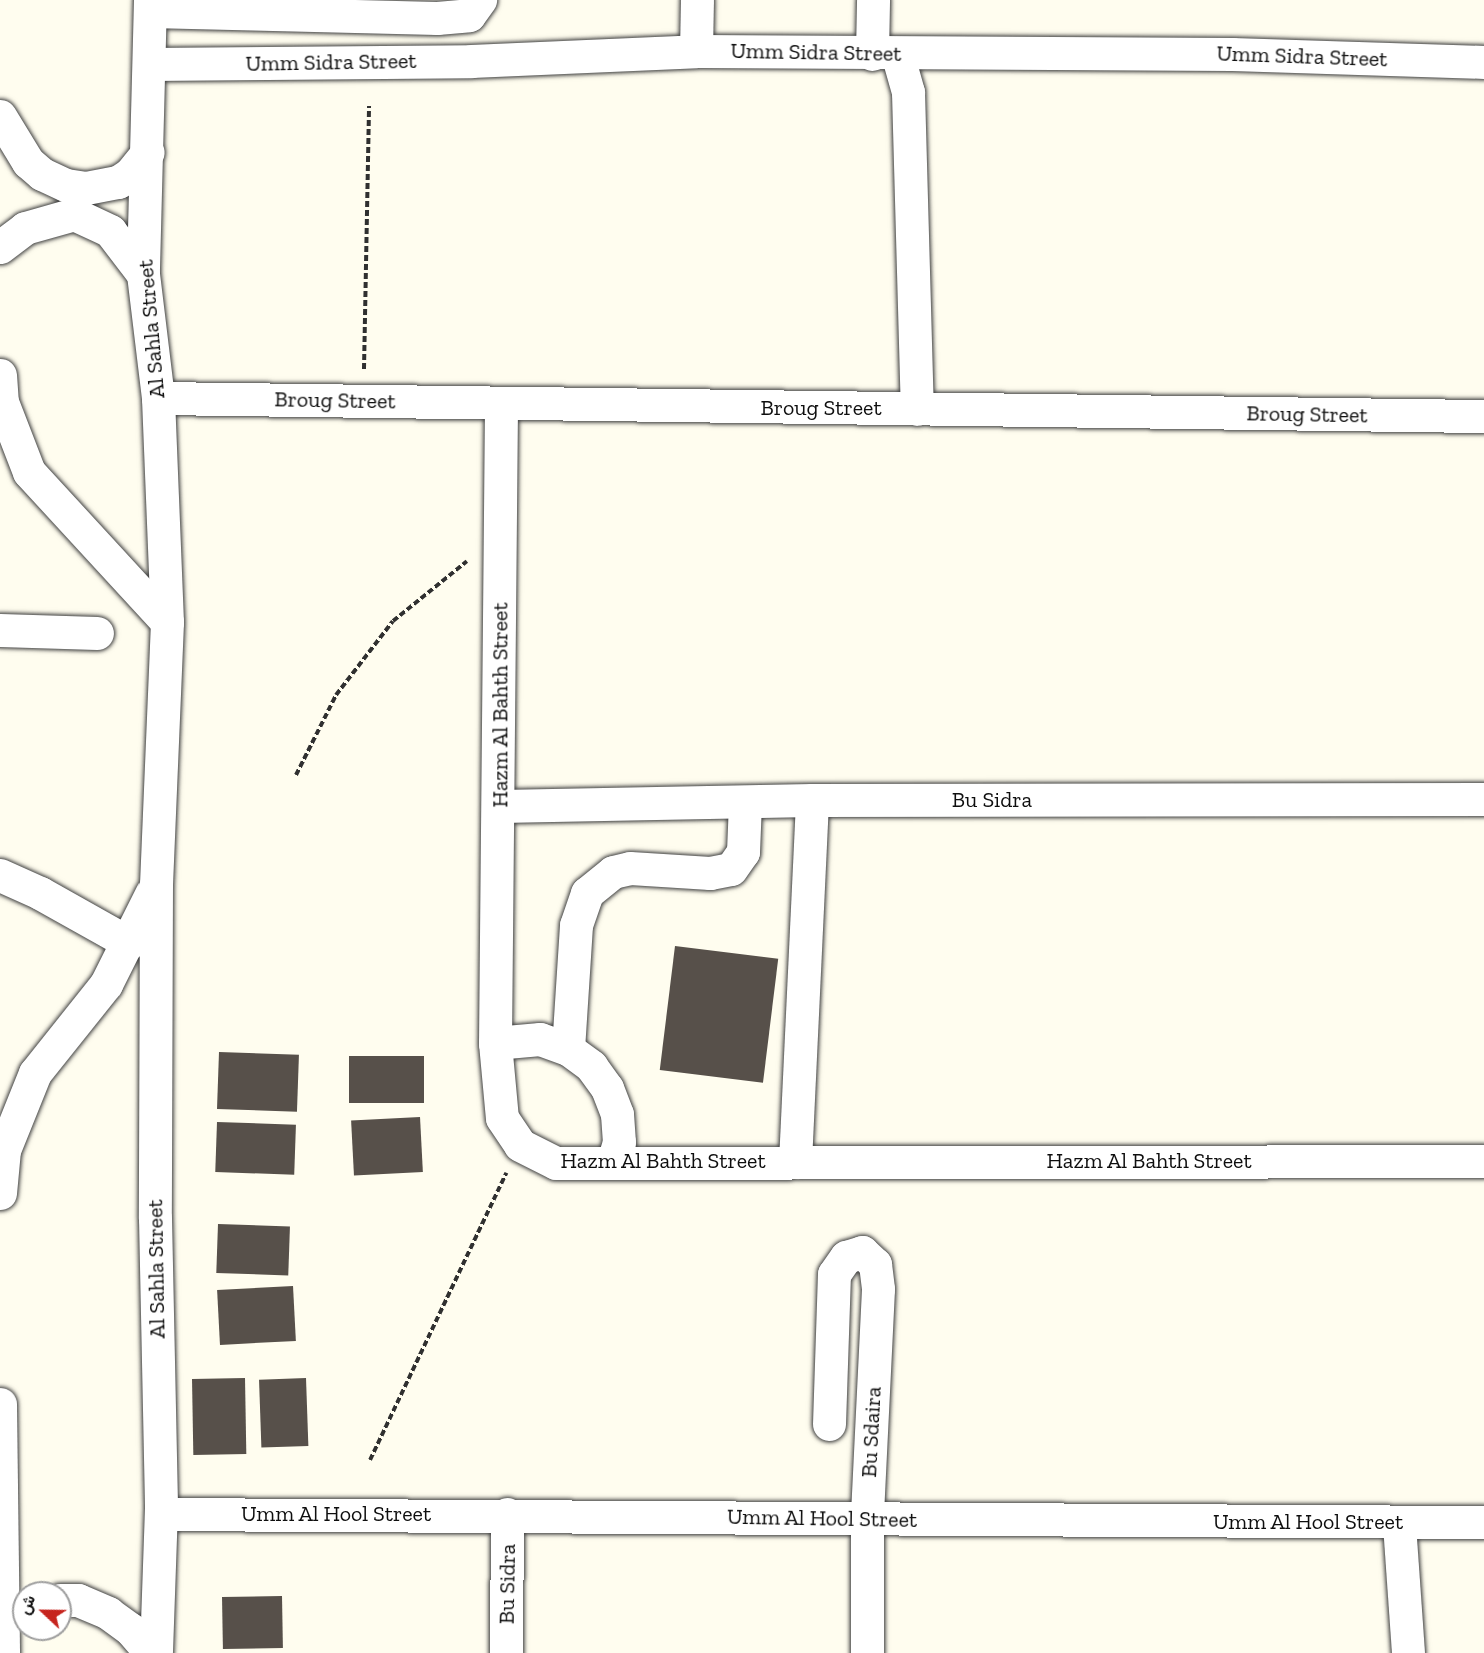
<!DOCTYPE html>
<meta charset="utf-8">
<style>
body{margin:0}
#map{position:relative;width:1484px;height:1653px;overflow:hidden;background:#fffdef;font-family:"Zilla Slab",Vazirmatn,serif}
div>[style]{position:absolute}
.building>*{inset:0;background:#57504a;transform-origin:0 0}
.path>*{height:4px;margin-top:-2px;transform-origin:0;background:repeating-linear-gradient(90deg,#303030 0 6px,transparent 0 9px)}
.roads{filter:drop-shadow(0 0 2px #414141) drop-shadow(0 0 2px #414141)}
.minor>*{height:33px;margin:-16.5px;padding:0 16.5px;transform-origin:16.5px;border-radius:16.5px;background:#fff}
span{translate:-50% -50%;white-space:nowrap;text-align:center;line-height:1.15;-webkit-text-stroke:6px #fff;paint-order:stroke}
.street-label{font-size:22px;color:#0e0e0e}
.north{position:absolute;left:12px;top:1581px;width:60px;height:60px;box-sizing:border-box;background:#fff;border:2px solid #9f9f9f;border-radius:50%;rotate:292deg;font-size:16px;font-weight:700;line-height:24px;text-align:center;color:#0e0e0e}
.north::after{content:'';display:block;margin:auto;width:21px;height:27px;background:#c6241e;clip-path:polygon(50% 0,100% 100%,50% 72%,0 100%)}
</style>
<div id="map">
<div class="building">
<i style="left:675px;top:946px;width:104px;height:125px;rotate:7deg"></i>
<i style="left:219px;top:1052px;width:80px;height:57px;rotate:2deg"></i>
<i style="left:424px;top:1056px;width:47px;height:75px;rotate:90deg"></i>
<i style="left:420px;top:1117px;width:55px;height:69px;rotate:87deg"></i>
<i style="left:217px;top:1122px;width:79px;height:50px;rotate:2deg"></i>
<i style="left:218px;top:1224px;width:72px;height:49px;rotate:2deg"></i>
<i style="left:293px;top:1286px;width:55px;height:76px;rotate:87deg"></i>
<i style="left:245px;top:1378px;width:76px;height:53px;rotate:89deg"></i>
<i style="left:306px;top:1378px;width:68px;height:47px;rotate:88deg"></i>
<i style="left:282px;top:1596px;width:52px;height:60px;rotate:89deg"></i>
</div>
<div class="path">
<i style="left:364px;top:369px;width:263px;rotate:-88.9deg"></i>
<i style="left:296px;top:775px;width:89px;rotate:-63.4deg"></i>
<i style="left:336px;top:695px;width:93px;rotate:-52.4deg"></i>
<i style="left:393px;top:621px;width:95px;rotate:-39deg"></i>
<i style="left:370px;top:1460px;width:318px;rotate:-64.6deg"></i>
</div>
<div class="roads">
<div class="minor">
<i style="left:150px;top:0;width:274px;rotate:91.5deg"></i>
<i style="left:143px;top:274px;width:125px;rotate:83.1deg"></i>
<i style="left:158px;top:398px;width:224px;rotate:87.7deg"></i>
<i style="left:167px;top:622px;width:262px;rotate:92.4deg"></i>
<i style="left:156px;top:884px;width:334px;rotate:90.2deg"></i>
<i style="left:155px;top:1218px;width:290px;rotate:88.8deg"></i>
<i style="left:161px;top:1508px;width:145px;rotate:92deg"></i>
<i style="left:150px;top:11px;width:287px;rotate:1.4deg"></i>
<i style="left:437px;top:18px;width:32px;rotate:-5deg"></i>
<i style="left:469px;top:15px;width:19px;rotate:-54deg"></i>
<i style="left:696px;top:51px;width:51px;rotate:-88.9deg"></i>
<i style="left:897px;top:53px;width:41px;rotate:74.2deg"></i>
<i style="left:908px;top:92px;width:317px;rotate:88.4deg"></i>
<i style="left:872px;top:54px;width:54px;rotate:-88.9deg"></i>
<i style="left:149px;top:64px;width:322px;rotate:-0.5deg"></i>
<i style="left:471px;top:61px;width:225px;rotate:-2.5deg"></i>
<i style="left:696px;top:51px;width:536px;rotate:0.32deg"></i>
<i style="left:1232px;top:54px;width:252px;rotate:1.8deg"></i>
<i style="left:0;top:116px;width:54px;rotate:58.7deg"></i>
<i style="left:28px;top:162px;width:18px;rotate:41deg"></i>
<i style="left:42px;top:174px;width:26px;rotate:25deg"></i>
<i style="left:66px;top:185px;width:20px;rotate:9deg"></i>
<i style="left:86px;top:188px;width:33px;rotate:-11deg"></i>
<i style="left:118px;top:182px;width:14px;rotate:-34deg"></i>
<i style="left:130px;top:174px;width:28px;rotate:-51deg"></i>
<i style="left:0;top:247px;width:31px;rotate:-37deg"></i>
<i style="left:25px;top:228px;width:51px;rotate:-15.9deg"></i>
<i style="left:74px;top:214px;width:40px;rotate:25deg"></i>
<i style="left:110px;top:231px;width:54px;rotate:52.5deg"></i>
<i style="left:0;top:375px;width:27px;rotate:86deg"></i>
<i style="left:2px;top:402px;width:75px;rotate:68.9deg"></i>
<i style="left:29px;top:472px;width:204px;rotate:47.4deg"></i>
<i style="left:158px;top:398px;width:1326px;rotate:0.78deg"></i>
<i style="left:501px;top:406px;width:637px;rotate:90.54deg"></i>
<i style="left:495px;top:1043px;width:75px;rotate:84.7deg"></i>
<i style="left:502px;top:1118px;width:32px;rotate:56deg"></i>
<i style="left:520px;top:1145px;width:40px;rotate:26.6deg"></i>
<i style="left:556px;top:1163px;width:928px;rotate:-0.12deg"></i>
<i style="left:0;top:630px;width:97px;rotate:1.8deg"></i>
<i style="left:500px;top:806px;width:312px;rotate:-1.1deg"></i>
<i style="left:812px;top:800px;width:672px;rotate:-0.09deg"></i>
<i style="left:0;top:875px;width:44px;rotate:24.2deg"></i>
<i style="left:40px;top:893px;width:102px;rotate:29.3deg"></i>
<i style="left:495px;top:1043px;width:45px;rotate:-5.1deg"></i>
<i style="left:540px;top:1039px;width:30px;rotate:20deg"></i>
<i style="left:568px;top:1049px;width:29px;rotate:36deg"></i>
<i style="left:591px;top:1066px;width:27px;rotate:54deg"></i>
<i style="left:607px;top:1088px;width:28px;rotate:69deg"></i>
<i style="left:617px;top:1114px;width:28px;rotate:86deg"></i>
<i style="left:619px;top:1142px;width:21px;rotate:107deg"></i>
<i style="left:568px;top:1049px;width:124px;rotate:-86.3deg"></i>
<i style="left:576px;top:925px;width:34px;rotate:-71deg"></i>
<i style="left:587px;top:893px;width:33px;rotate:-39deg"></i>
<i style="left:613px;top:872px;width:17px;rotate:-13deg"></i>
<i style="left:630px;top:868px;width:80px;rotate:3.6deg"></i>
<i style="left:710px;top:873px;width:21px;rotate:-11deg"></i>
<i style="left:731px;top:869px;width:21px;rotate:-55deg"></i>
<i style="left:743px;top:852px;width:50px;rotate:-87.7deg"></i>
<i style="left:795px;top:1162px;width:362px;rotate:-87.3deg"></i>
<i style="left:0;top:1193px;width:43px;rotate:-84.7deg"></i>
<i style="left:4px;top:1150px;width:83px;rotate:-68.1deg"></i>
<i style="left:35px;top:1073px;width:114px;rotate:-51.4deg"></i>
<i style="left:106px;top:984px;width:101px;rotate:-63.4deg"></i>
<i style="left:0;top:1404px;width:249px;rotate:89.3deg"></i>
<i style="left:829px;top:1424px;width:150px;rotate:-88.1deg"></i>
<i style="left:834px;top:1274px;width:21px;rotate:-55deg"></i>
<i style="left:846px;top:1257px;width:17px;rotate:-17deg"></i>
<i style="left:862px;top:1252px;width:18px;rotate:43deg"></i>
<i style="left:875px;top:1264px;width:25px;rotate:83deg"></i>
<i style="left:878px;top:1289px;width:229px;rotate:92.8deg"></i>
<i style="left:867px;top:1518px;width:135px;rotate:90deg"></i>
<i style="left:161px;top:1514px;width:1323px;rotate:0.35deg"></i>
<i style="left:1399px;top:1524px;width:129px;rotate:86deg"></i>
<i style="left:60px;top:1600px;width:18px"></i>
<i style="left:78px;top:1600px;width:33px;rotate:23deg"></i>
<i style="left:108px;top:1613px;width:27px;rotate:36deg"></i>
<i style="left:130px;top:1629px;width:32px;rotate:49deg"></i>
<i style="left:506px;top:1653px;width:139px;rotate:-89.6deg"></i>
</div>
</div>
<div class="street-label">
<span style="left:816px;top:52px;rotate:1deg">Umm Sidra Street</span>
<span style="left:1302px;top:56px;rotate:2deg">Umm Sidra Street</span>
<span style="left:331px;top:62px;rotate:-1deg">Umm Sidra Street</span>
<span style="left:151px;top:329px;rotate:-95deg">Al Sahla Street</span>
<span style="left:335px;top:400px;rotate:1deg">Broug Street</span>
<span style="left:821px;top:408px">Broug Street</span>
<span style="left:1307px;top:414px;rotate:1deg">Broug Street</span>
<span style="left:500px;top:705px;rotate:-90deg">Hazm Al Bahth Street</span>
<span style="left:992px;top:800px">Bu Sidra</span>
<span style="left:663px;top:1161px">Hazm Al Bahth Street</span>
<span style="left:1149px;top:1161px">Hazm Al Bahth Street</span>
<span style="left:156px;top:1269px;rotate:-91deg">Al Sahla Street</span>
<span style="left:871px;top:1432px;rotate:-87deg">Bu Sdaira</span>
<span style="left:336px;top:1514px">Umm Al Hool Street</span>
<span style="left:822px;top:1518px;rotate:1deg">Umm Al Hool Street</span>
<span style="left:1308px;top:1522px">Umm Al Hool Street</span>
<span style="left:507px;top:1584px;rotate:-89deg">Bu Sidra</span>
</div>
<div class="north">ش</div>
</div>
